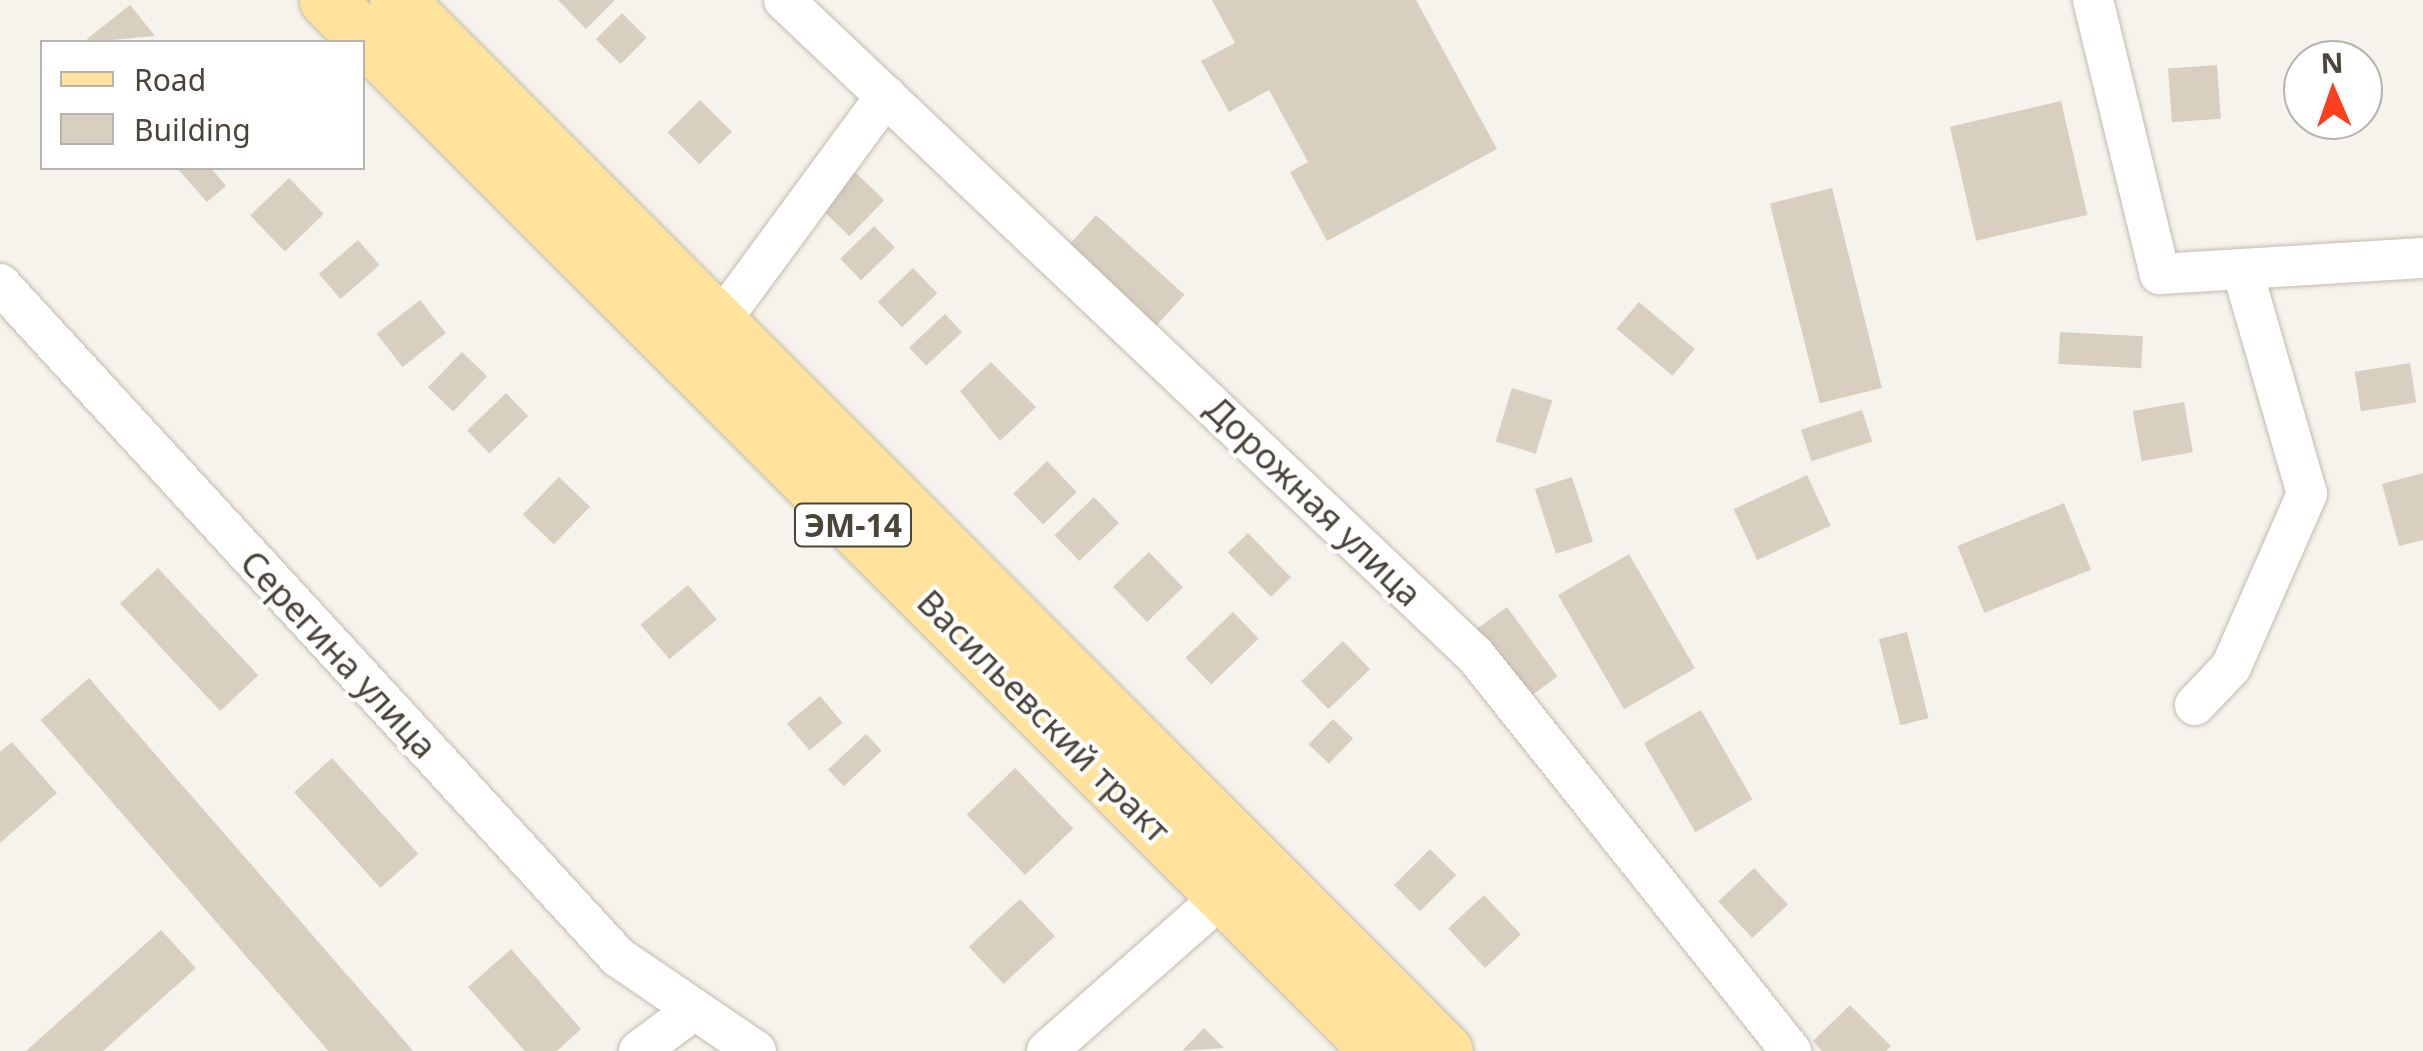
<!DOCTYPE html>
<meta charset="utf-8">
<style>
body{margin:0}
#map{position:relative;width:2423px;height:1051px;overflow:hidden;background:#f6f3ec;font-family:"Noto Sans",sans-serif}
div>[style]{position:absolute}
.building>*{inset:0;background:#d8cfc1;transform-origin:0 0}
.roads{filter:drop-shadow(0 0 2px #c2bbae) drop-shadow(0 0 2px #c2bbae)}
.minor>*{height:40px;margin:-20px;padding:0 20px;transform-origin:20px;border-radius:20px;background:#fff}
.primary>*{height:55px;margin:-27.5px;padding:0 27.5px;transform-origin:27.5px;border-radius:27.5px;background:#ffe39c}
span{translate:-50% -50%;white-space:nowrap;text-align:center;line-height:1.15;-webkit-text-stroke:8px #fff;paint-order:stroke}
.shield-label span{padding:2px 8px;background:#fff;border:2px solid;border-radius:8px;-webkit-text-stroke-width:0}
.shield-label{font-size:32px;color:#4b4439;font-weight:700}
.street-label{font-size:35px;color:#4b4439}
.legend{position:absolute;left:40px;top:40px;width:325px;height:130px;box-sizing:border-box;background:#fff;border:2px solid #b7b4b0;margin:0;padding:12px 18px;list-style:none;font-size:30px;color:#4b4439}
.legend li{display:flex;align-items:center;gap:20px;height:50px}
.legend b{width:50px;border:2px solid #b7b4b0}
.north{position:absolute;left:2283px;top:40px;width:100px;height:100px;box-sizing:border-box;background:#fff;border:2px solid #b7b4b0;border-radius:50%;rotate:358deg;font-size:28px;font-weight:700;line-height:40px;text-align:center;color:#4b4439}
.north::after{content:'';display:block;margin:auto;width:35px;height:45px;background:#fc3f1d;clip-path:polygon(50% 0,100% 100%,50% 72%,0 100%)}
</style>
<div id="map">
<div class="building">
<i style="clip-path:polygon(558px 0,615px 0,586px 29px)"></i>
<i style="clip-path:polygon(1212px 0,1416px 0,1497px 149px,1327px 241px,1290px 172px,1308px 162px,1269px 90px,1229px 112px,1201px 61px,1235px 43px)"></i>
<i style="clip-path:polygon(130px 5px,155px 36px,89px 42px,87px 39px)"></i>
<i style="left:622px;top:13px;width:35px;height:37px;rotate:45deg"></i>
<i style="left:2217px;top:65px;width:54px;height:49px;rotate:86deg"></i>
<i style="left:700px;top:100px;width:45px;height:46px;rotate:45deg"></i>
<i style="left:2061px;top:101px;width:117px;height:114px;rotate:77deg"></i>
<i style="clip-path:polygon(177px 168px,211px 168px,226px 186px,207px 202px)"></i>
<i style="left:854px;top:171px;width:42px;height:50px;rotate:44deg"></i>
<i style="left:289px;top:178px;width:50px;height:54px;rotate:46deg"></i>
<i style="left:1832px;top:188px;width:206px;height:64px;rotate:76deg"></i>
<i style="left:1096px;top:215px;width:119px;height:43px;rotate:42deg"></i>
<i style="left:874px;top:226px;width:30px;height:47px;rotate:46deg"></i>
<i style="left:358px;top:240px;width:33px;height:52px;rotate:49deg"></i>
<i style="left:913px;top:268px;width:35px;height:49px;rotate:46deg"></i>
<i style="left:420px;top:300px;width:42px;height:55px;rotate:52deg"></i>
<i style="left:1639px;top:302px;width:73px;height:35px;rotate:40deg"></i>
<i style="left:945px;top:314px;width:25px;height:49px;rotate:47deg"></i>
<i style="left:2060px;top:332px;width:83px;height:32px;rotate:3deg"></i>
<i style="left:462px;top:352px;width:35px;height:49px;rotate:44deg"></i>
<i style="clip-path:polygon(991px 362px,1036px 407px,1000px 441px,960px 391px)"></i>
<i style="left:2410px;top:363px;width:40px;height:56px;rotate:81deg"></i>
<i style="left:1512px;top:388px;width:42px;height:56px;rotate:17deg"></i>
<i style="left:506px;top:393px;width:32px;height:54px;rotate:46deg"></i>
<i style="left:2184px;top:402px;width:51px;height:52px;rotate:80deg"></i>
<i style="left:1862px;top:410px;width:33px;height:64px;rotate:72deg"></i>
<i style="left:1047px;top:461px;width:43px;height:47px;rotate:46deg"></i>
<i style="clip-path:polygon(2423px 473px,2423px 540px,2399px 546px,2382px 484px)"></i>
<i style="left:1807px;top:475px;width:56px;height:81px;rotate:65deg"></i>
<i style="left:559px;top:477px;width:43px;height:52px;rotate:44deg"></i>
<i style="left:1572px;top:477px;width:68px;height:39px;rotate:72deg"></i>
<i style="left:1094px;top:497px;width:36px;height:55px;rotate:46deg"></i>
<i style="left:2064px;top:503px;width:72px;height:115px;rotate:68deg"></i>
<i style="left:1248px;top:533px;width:62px;height:28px;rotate:46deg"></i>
<i style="left:1149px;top:552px;width:49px;height:50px;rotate:46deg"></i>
<i style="left:1629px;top:554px;width:132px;height:82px;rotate:60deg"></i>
<i style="left:158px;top:568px;width:147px;height:52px;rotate:47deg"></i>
<i style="left:688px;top:585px;width:45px;height:62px;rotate:50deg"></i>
<i style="left:1507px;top:607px;width:86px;height:38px;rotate:54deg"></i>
<i style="left:1233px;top:612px;width:37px;height:66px;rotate:46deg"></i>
<i style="left:1907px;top:632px;width:89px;height:29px;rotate:76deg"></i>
<i style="left:1343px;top:641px;width:39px;height:58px;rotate:46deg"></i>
<i style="left:89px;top:678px;width:498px;height:64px;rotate:49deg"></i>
<i style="left:820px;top:696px;width:35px;height:43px;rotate:50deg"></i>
<i style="left:1701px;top:710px;width:103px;height:66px;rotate:60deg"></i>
<i style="left:1333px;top:719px;width:28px;height:35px;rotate:44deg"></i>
<i style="left:866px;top:734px;width:23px;height:52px;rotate:47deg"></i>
<i style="clip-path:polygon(12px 742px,57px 793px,0 843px,0 752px)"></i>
<i style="left:332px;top:758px;width:129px;height:51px;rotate:48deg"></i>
<i style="left:1015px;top:768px;width:84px;height:67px;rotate:46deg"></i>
<i style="left:1430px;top:849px;width:37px;height:51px;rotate:45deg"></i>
<i style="left:1754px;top:868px;width:50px;height:49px;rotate:47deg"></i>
<i style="left:1484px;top:895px;width:54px;height:49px;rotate:47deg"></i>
<i style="left:1020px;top:899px;width:51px;height:70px;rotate:47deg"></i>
<i style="clip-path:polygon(161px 930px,196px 968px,103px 1051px,26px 1051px)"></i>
<i style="clip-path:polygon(511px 949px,581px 1029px,557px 1051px,525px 1051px,468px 987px)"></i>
<i style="clip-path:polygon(1850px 1005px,1891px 1046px,1886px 1051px,1822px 1051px,1813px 1041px)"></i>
<i style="clip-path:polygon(1204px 1028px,1224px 1048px,1182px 1051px)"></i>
</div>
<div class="roads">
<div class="minor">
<i style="left:784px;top:0;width:952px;rotate:43.47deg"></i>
<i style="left:1475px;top:655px;width:507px;rotate:51.41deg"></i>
<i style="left:2093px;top:0;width:282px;rotate:76.3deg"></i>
<i style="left:2160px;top:274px;width:263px;rotate:-3.5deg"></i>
<i style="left:0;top:284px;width:914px;rotate:47.44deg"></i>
<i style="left:618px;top:957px;width:167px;rotate:34.3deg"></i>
<i style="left:719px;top:323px;width:282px;rotate:-53.7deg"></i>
<i style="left:2195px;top:705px;width:52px;rotate:-46.5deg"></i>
<i style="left:2231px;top:667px;width:189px;rotate:-66.3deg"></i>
<i style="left:2307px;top:494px;width:234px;rotate:-106.1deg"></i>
<i style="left:639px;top:1051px;width:64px;rotate:-36.7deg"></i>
<i style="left:1047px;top:1051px;width:236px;rotate:-41.4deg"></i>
</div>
<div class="primary">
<i style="left:327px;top:0;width:1487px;rotate:44.97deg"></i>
<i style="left:397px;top:0;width:1484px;rotate:45.08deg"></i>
</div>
</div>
<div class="shield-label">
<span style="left:853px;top:525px">ЭМ-14</span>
</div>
<div class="street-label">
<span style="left:1314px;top:501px;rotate:44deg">Дорожная улица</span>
<span style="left:339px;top:654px;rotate:47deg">Серегина улица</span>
<span style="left:1044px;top:716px;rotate:45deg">Васильевский тракт</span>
</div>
<ul class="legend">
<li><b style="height:12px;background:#ffe39c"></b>Road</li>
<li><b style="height:28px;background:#d8cfc1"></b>Building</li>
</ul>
<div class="north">N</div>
</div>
